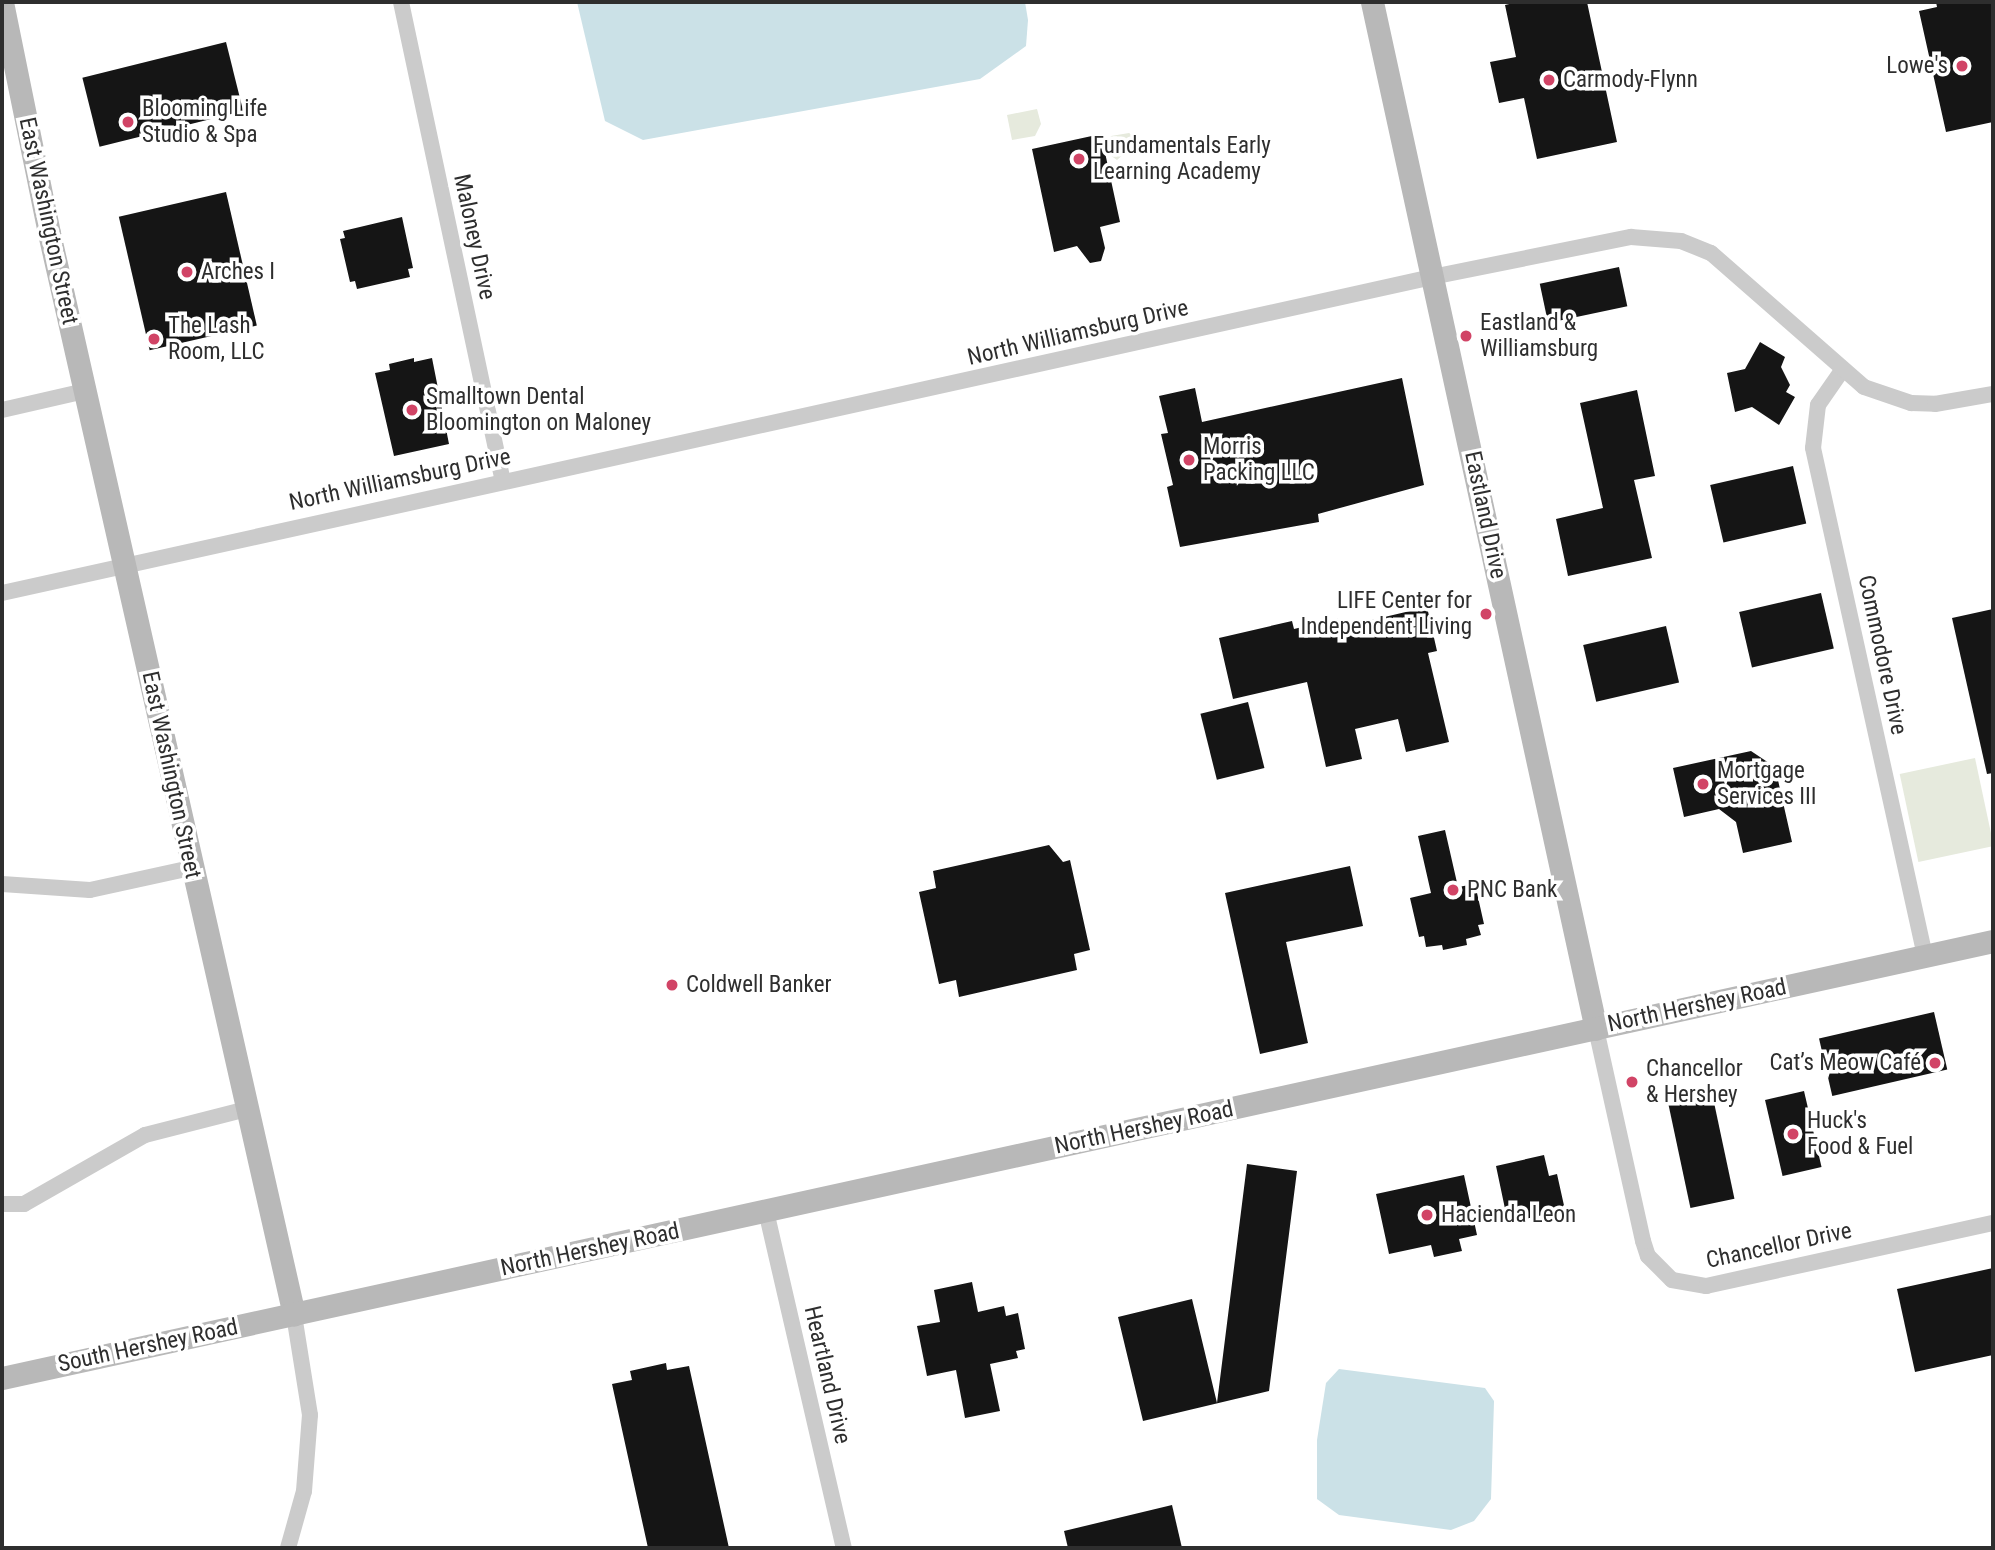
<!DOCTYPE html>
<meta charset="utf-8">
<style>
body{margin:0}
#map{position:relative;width:1995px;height:1550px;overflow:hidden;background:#fff;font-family:"Roboto Condensed",sans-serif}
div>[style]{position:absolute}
.green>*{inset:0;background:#e6eadd;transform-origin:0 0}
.water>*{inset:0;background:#cbe1e7}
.building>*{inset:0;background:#151515;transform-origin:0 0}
.street>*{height:16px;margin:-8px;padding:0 8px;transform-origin:8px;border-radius:8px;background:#cbcbcb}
.secondary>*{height:23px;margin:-11.5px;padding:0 11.5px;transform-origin:11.5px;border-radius:11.5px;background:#b8b8b8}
.dots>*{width:19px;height:19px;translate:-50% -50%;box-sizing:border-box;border:4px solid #fff;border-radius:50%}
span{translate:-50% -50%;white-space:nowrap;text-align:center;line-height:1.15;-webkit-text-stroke:7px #fff;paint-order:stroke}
.poi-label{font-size:23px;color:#2e2e2e}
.right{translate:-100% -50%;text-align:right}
.left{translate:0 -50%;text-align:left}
.street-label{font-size:23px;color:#2e2e2e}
.frame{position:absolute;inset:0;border:4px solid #2e2e2e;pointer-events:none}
</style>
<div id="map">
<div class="green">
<i style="clip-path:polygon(1037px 109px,1041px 124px,1035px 136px,1012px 140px,1007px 115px)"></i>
<i style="clip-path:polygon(1129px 133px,1140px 140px,1142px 149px,1137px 155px,1125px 153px,1117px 160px,1110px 155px,1107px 143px,1111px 136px)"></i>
<i style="left:1975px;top:758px;width:90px;height:77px;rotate:78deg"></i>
</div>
<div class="water">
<i style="clip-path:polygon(577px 2px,1025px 2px,1028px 20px,1026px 46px,980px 79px,643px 140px,605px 121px)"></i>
<i style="clip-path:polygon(1339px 1369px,1485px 1388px,1494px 1401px,1491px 1499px,1474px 1521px,1451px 1530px,1339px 1515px,1317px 1499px,1317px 1440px,1326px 1383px)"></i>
</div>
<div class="building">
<i style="clip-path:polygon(1518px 2px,1587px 2px,1617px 142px,1537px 159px,1524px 98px,1499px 103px,1490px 62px,1516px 57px,1505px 5px)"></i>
<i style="clip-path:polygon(1936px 2px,1993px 2px,1993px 122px,1946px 132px,1919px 11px,1937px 7px)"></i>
<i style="left:226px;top:42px;width:71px;height:148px;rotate:76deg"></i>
<i style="clip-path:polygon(1101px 134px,1120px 222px,1100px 227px,1105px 248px,1101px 261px,1090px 263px,1077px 246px,1054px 252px,1032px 149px)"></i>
<i style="left:226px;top:192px;width:137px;height:110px;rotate:77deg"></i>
<i style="clip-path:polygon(402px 217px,413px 268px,408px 269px,410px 277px,357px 289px,355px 281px,350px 282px,340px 239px,345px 238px,343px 231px)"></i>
<i style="left:1619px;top:267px;width:40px;height:81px;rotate:78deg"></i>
<i style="clip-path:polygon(1760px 342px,1785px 357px,1781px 367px,1790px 385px,1786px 392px,1795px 397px,1779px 425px,1752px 407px,1735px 412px,1727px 373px,1745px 369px)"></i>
<i style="clip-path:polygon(414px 358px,414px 362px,432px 358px,449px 444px,394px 456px,375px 373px,390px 370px,389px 364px)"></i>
<i style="clip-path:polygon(1402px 378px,1424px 485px,1318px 514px,1319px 522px,1180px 547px,1167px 487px,1173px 485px,1161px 434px,1168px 433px,1159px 396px,1195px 388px,1202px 422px)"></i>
<i style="clip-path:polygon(1637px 390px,1655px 476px,1634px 480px,1652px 558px,1568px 576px,1556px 519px,1603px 508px,1580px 403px)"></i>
<i style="left:1793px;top:466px;width:59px;height:85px;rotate:77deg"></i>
<i style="left:1821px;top:593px;width:57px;height:84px;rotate:77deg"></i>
<i style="clip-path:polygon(1427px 607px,1437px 651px,1428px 653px,1449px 742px,1406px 752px,1398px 719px,1355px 729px,1362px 759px,1326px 767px,1307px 682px,1233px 699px,1219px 638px,1292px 621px,1294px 629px,1340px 618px,1342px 627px)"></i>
<i style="clip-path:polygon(1993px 609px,1993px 773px,1987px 774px,1952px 618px)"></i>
<i style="left:1666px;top:626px;width:58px;height:85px;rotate:77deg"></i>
<i style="left:1248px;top:702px;width:68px;height:49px;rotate:76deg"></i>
<i style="clip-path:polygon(1751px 751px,1775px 767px,1792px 842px,1743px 853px,1736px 822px,1719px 809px,1684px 817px,1673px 768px)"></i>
<i style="clip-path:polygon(1445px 830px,1458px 887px,1475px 884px,1484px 924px,1478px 925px,1481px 935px,1466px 939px,1467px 945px,1443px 950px,1442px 945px,1426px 947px,1424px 936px,1419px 937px,1410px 898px,1431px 893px,1418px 836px)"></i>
<i style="clip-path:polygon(1049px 845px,1063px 862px,1070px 860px,1090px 950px,1074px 954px,1077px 970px,959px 997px,956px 980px,939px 984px,919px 892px,936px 888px,933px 871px)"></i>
<i style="clip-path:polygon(1350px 866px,1363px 926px,1286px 942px,1308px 1043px,1260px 1054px,1225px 893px)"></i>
<i style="left:1934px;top:1012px;width:59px;height:118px;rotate:77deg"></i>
<i style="left:1804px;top:1091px;width:78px;height:40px;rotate:77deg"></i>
<i style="left:1712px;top:1093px;width:108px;height:45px;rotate:78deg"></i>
<i style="clip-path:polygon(1544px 1155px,1549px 1176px,1557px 1174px,1565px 1210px,1508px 1223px,1496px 1166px)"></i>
<i style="clip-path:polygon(1247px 1164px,1297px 1171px,1269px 1391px,1143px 1421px,1118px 1317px,1192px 1299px,1217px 1403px)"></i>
<i style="clip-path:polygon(1464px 1175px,1477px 1235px,1459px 1239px,1462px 1251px,1434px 1257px,1431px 1245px,1389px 1254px,1376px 1194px)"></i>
<i style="clip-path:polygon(1993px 1268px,1993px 1355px,1915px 1372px,1897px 1289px)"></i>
<i style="clip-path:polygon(972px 1282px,978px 1312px,1004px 1306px,1006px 1316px,1018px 1313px,1025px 1349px,1016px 1351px,1018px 1358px,990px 1364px,1000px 1411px,965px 1418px,956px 1370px,927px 1376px,917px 1326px,940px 1322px,934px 1290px)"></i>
<i style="clip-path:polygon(666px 1363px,667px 1370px,689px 1366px,729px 1548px,648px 1548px,612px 1384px,632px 1380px,630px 1371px)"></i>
<i style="clip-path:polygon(1172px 1505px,1182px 1548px,1068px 1548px,1064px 1531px)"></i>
</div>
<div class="street">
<i style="left:401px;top:2px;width:490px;rotate:78deg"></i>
<i style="left:1843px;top:369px;width:44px;rotate:124.8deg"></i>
<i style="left:1818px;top:405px;width:43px;rotate:96.6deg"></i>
<i style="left:1813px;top:448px;width:520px;rotate:77.57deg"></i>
<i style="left:2px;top:410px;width:85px;rotate:-12.9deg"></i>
<i style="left:2px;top:593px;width:1464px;rotate:-12.46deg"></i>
<i style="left:1432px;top:277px;width:203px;rotate:-11.4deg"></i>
<i style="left:1631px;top:237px;width:50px;rotate:4.6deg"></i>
<i style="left:1681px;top:241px;width:32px;rotate:22deg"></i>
<i style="left:1711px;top:253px;width:203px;rotate:41.2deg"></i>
<i style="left:1864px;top:387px;width:50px;rotate:18.8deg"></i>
<i style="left:1911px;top:403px;width:24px;rotate:2deg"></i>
<i style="left:1935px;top:404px;width:59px;rotate:-9.8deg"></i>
<i style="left:2px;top:884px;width:88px;rotate:3.9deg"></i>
<i style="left:90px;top:890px;width:103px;rotate:-12.3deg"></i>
<i style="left:1596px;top:1029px;width:217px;rotate:77.5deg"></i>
<i style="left:1643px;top:1241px;width:16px;rotate:72deg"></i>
<i style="left:1648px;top:1256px;width:34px;rotate:45deg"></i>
<i style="left:1672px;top:1280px;width:35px;rotate:10deg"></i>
<i style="left:1706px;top:1286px;width:294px;rotate:-12.4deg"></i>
<i style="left:2px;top:1204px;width:22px"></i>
<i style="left:24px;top:1204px;width:139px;rotate:-29.7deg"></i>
<i style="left:145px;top:1135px;width:105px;rotate:-14.3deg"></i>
<i style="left:766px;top:1211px;width:346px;rotate:77deg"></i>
<i style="left:288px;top:1548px;width:59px;rotate:-74.3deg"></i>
<i style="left:304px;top:1491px;width:76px;rotate:-85.5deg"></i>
<i style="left:310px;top:1415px;width:101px;rotate:-99.1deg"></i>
</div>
<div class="secondary">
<i style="left:2px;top:2px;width:236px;rotate:78.5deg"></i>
<i style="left:49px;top:233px;width:1109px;rotate:77.24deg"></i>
<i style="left:1372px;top:2px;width:1051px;rotate:77.7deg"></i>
<i style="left:2px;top:1378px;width:2038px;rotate:-12.38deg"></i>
</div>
<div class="dots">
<i style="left:1962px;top:66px;background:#d14466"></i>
<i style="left:1549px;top:80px;background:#d14466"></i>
<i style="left:128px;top:122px;background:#d14466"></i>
<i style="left:1079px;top:159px;background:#d14466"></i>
<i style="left:187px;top:272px;background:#d14466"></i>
<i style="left:1466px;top:336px;background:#d14466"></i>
<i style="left:154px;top:339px;background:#d14466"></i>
<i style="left:412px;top:410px;background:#d14466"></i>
<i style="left:1189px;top:460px;background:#d14466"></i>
<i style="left:1486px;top:614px;background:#d14466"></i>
<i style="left:1703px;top:784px;background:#d14466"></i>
<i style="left:1453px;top:890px;background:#d14466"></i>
<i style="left:672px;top:985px;background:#d14466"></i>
<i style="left:1935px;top:1063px;background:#d14466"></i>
<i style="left:1632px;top:1082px;background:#d14466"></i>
<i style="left:1793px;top:1134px;background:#d14466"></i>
<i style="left:1427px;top:1215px;background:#d14466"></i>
</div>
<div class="poi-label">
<span class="right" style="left:1948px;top:66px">Lowe's</span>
<span class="left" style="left:1563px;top:80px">Carmody-Flynn</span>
<span class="left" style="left:142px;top:122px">Blooming Life<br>Studio &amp; Spa</span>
<span class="left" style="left:1093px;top:159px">Fundamentals Early<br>Learning Academy</span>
<span class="left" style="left:201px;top:272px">Arches I</span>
<span class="left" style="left:1480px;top:336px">Eastland &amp;<br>Williamsburg</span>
<span class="left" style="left:168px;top:339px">The Lash<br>Room, LLC</span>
<span class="left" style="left:426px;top:410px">Smalltown Dental<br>Bloomington on Maloney</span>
<span class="left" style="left:1203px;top:460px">Morris<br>Packing LLC</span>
<span class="right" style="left:1472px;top:614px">LIFE Center for<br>Independent Living</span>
<span class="left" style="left:1717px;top:784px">Mortgage<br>Services III</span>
<span class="left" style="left:1467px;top:890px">PNC Bank</span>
<span class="left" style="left:686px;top:985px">Coldwell Banker</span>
<span class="right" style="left:1921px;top:1063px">Cat’s Meow Café</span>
<span class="left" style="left:1646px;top:1082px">Chancellor<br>&amp; Hershey</span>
<span class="left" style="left:1807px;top:1134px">Huck's<br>Food &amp; Fuel</span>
<span class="left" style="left:1441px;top:1215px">Hacienda Leon</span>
</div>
<div class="street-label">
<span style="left:48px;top:221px;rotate:78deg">East Washington Street</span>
<span style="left:474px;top:237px;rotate:78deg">Maloney Drive</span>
<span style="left:1078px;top:333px;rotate:-13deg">North Williamsburg Drive</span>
<span style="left:400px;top:480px;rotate:-12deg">North Williamsburg Drive</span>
<span style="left:1485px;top:515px;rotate:78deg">Eastland Drive</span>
<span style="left:1882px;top:655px;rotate:78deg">Commodore Drive</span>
<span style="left:171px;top:775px;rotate:78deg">East Washington Street</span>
<span style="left:1697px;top:1006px;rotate:-12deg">North Hershey Road</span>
<span style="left:1144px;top:1128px;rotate:-12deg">North Hershey Road</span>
<span style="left:1779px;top:1246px;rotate:-12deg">Chancellor Drive</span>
<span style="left:590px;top:1250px;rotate:-12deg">North Hershey Road</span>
<span style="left:148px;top:1346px;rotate:-12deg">South Hershey Road</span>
<span style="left:827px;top:1375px;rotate:77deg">Heartland Drive</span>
</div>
<div class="frame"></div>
</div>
